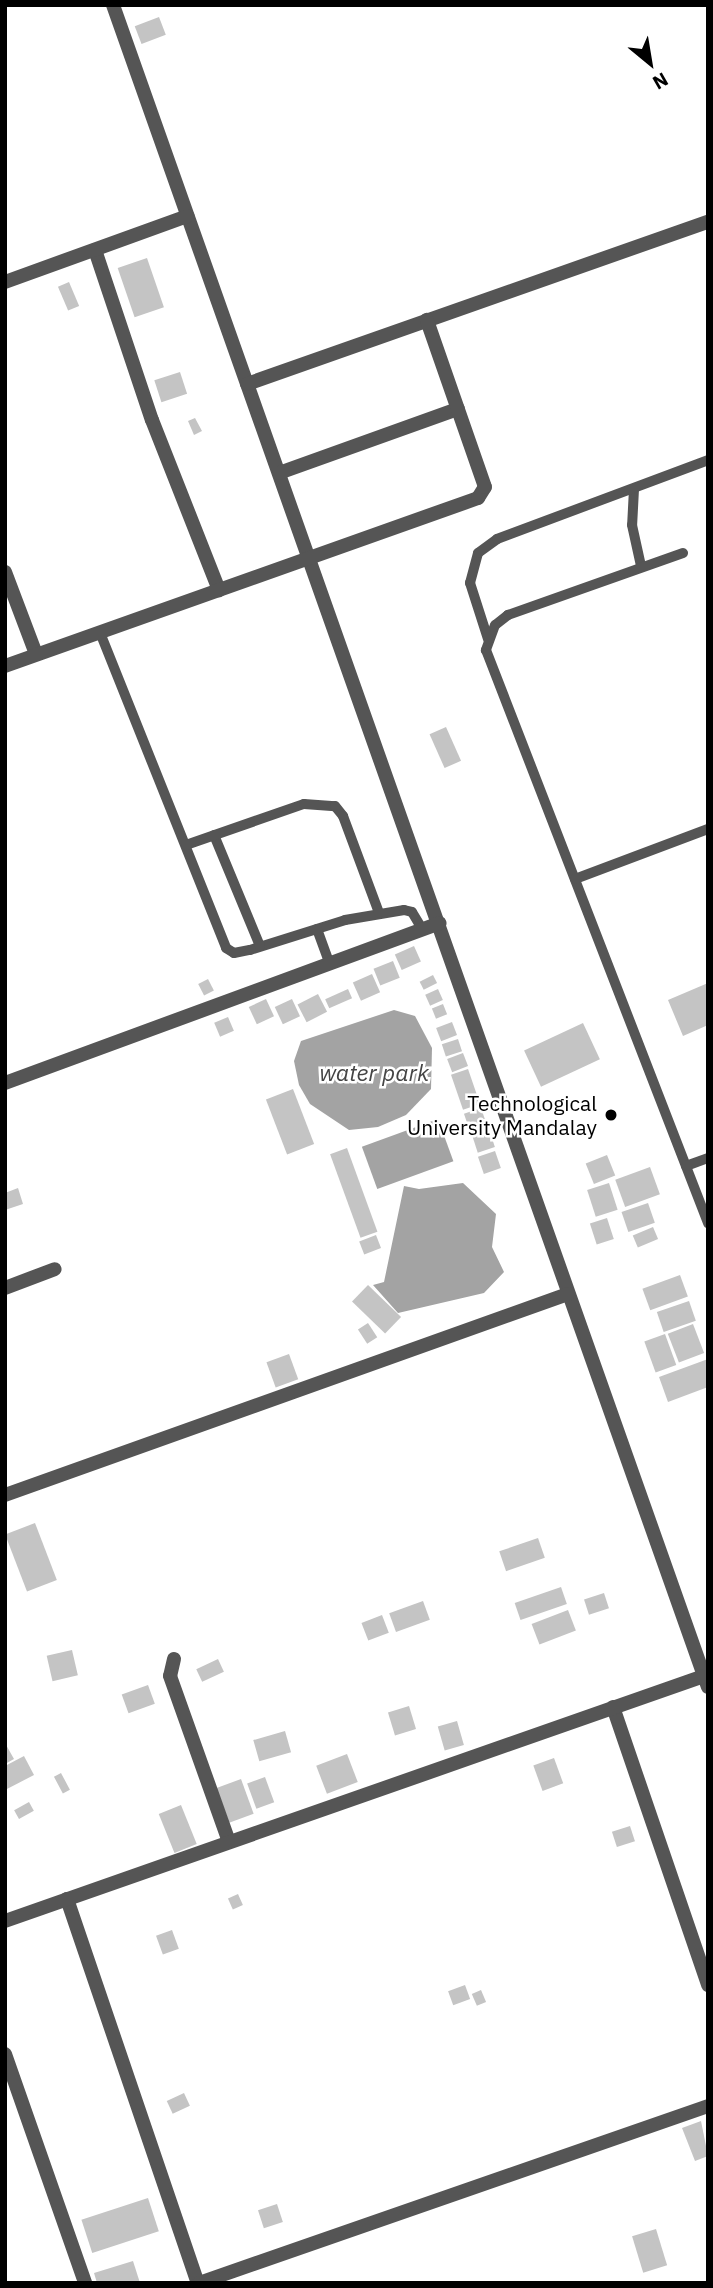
<!DOCTYPE html>
<style>
body{margin:0}
#map{position:relative;width:713px;height:2288px;overflow:hidden;background:#fff;font-family:"IBM Plex Sans",sans-serif}
div>[style]{position:absolute}
.water>*{inset:0;background:#a3a3a3;transform-origin:0 0}
.building>*{inset:0;background:#c4c4c4;transform-origin:0 0}
.lane>*{height:10px;margin:-5px;padding:0 5px;transform-origin:5px;border-radius:5px;background:#555}
.street>*{height:14px;margin:-7px;padding:0 7px;transform-origin:7px;border-radius:7px;background:#555}
.dots>*{width:19px;height:19px;translate:-50% -50%;box-sizing:border-box;border:4px solid #fff;border-radius:50%}
span{translate:-50% -50%;white-space:nowrap;text-align:center;line-height:1.15;-webkit-text-stroke:5px #fff;paint-order:stroke}
.poi-label{font-size:21px;color:#000}
.right{translate:-100% -50%;text-align:right}
.water-label{font-size:23px;color:#444;font-style:italic}
.frame{position:absolute;inset:0;border:7px solid #000;pointer-events:none}
.north{position:absolute;left:615px;top:28px;width:70px;height:70px;-webkit-text-stroke:5px #fff;paint-order:stroke;rotate:150deg;font-size:19px;font-weight:700;line-height:28px;text-align:center;color:#000}
.north::after{content:'';display:block;margin:auto;width:24px;height:32px;background:#000;clip-path:polygon(50% 0,100% 100%,50% 72%,0 100%)}
</style>
<div id="map">
<div class="water">
<i style="clip-path:polygon(394px 1010px,415px 1016px,432px 1048px,431px 1089px,406px 1115px,378px 1127px,349px 1130px,310px 1104px,299px 1085px,294px 1061px,301px 1041px)"></i>
<i style="left:438px;top:1119px;width:45px;height:81px;rotate:70deg"></i>
<i style="clip-path:polygon(463px 1183px,496px 1214px,492px 1247px,504px 1272px,484px 1293px,398px 1313px,373px 1285px,384px 1282px,404px 1186px,419px 1189px)"></i>
</div>
<div class="building">
<i style="left:159px;top:17px;width:19px;height:26px;rotate:69deg"></i>
<i style="left:147px;top:258px;width:52px;height:31px;rotate:71deg"></i>
<i style="left:69px;top:282px;width:26px;height:12px;rotate:67deg"></i>
<i style="left:180px;top:372px;width:23px;height:27px;rotate:72deg"></i>
<i style="clip-path:polygon(195px 418px,202px 431px,194px 435px,188px 421px)"></i>
<i style="left:446px;top:727px;width:37px;height:18px;rotate:66deg"></i>
<i style="left:414px;top:946px;width:17px;height:21px;rotate:66deg"></i>
<i style="left:393px;top:961px;width:18px;height:21px;rotate:68deg"></i>
<i style="left:372px;top:974px;width:20px;height:21px;rotate:66deg"></i>
<i style="left:433px;top:975px;width:9px;height:15px;rotate:63deg"></i>
<i style="left:208px;top:979px;width:13px;height:11px;rotate:63deg"></i>
<i style="clip-path:polygon(708px 983px,708px 1025px,683px 1036px,668px 1000px)"></i>
<i style="left:348px;top:989px;width:10px;height:25px;rotate:66deg"></i>
<i style="left:438px;top:989px;width:12px;height:14px;rotate:66deg"></i>
<i style="left:318px;top:994px;width:20px;height:23px;rotate:63deg"></i>
<i style="left:266px;top:999px;width:19px;height:19px;rotate:65deg"></i>
<i style="left:292px;top:999px;width:19px;height:19px;rotate:65deg"></i>
<i style="left:443px;top:1004px;width:11px;height:12px;rotate:68deg"></i>
<i style="left:228px;top:1017px;width:15px;height:15px;rotate:67deg"></i>
<i style="left:452px;top:1022px;width:14px;height:17px;rotate:69deg"></i>
<i style="left:583px;top:1023px;width:40px;height:65px;rotate:65deg"></i>
<i style="left:458px;top:1039px;width:13px;height:17px;rotate:72deg"></i>
<i style="left:463px;top:1053px;width:14px;height:17px;rotate:69deg"></i>
<i style="left:468px;top:1069px;width:37px;height:18px;rotate:71deg"></i>
<i style="left:293px;top:1089px;width:59px;height:29px;rotate:69deg"></i>
<i style="left:481px;top:1108px;width:18px;height:18px;rotate:71deg"></i>
<i style="left:489px;top:1129px;width:19px;height:18px;rotate:72deg"></i>
<i style="left:347px;top:1148px;width:89px;height:18px;rotate:70deg"></i>
<i style="left:495px;top:1151px;width:18px;height:18px;rotate:71deg"></i>
<i style="left:607px;top:1155px;width:22px;height:23px;rotate:68deg"></i>
<i style="left:650px;top:1167px;width:29px;height:37px;rotate:70deg"></i>
<i style="left:609px;top:1183px;width:28px;height:23px;rotate:72deg"></i>
<i style="clip-path:polygon(18px 1188px,23px 1204px,5px 1210px,5px 1193px)"></i>
<i style="left:648px;top:1203px;width:21px;height:28px;rotate:71deg"></i>
<i style="left:607px;top:1218px;width:22px;height:18px;rotate:72deg"></i>
<i style="left:653px;top:1227px;width:13px;height:22px;rotate:67deg"></i>
<i style="left:376px;top:1235px;width:14px;height:18px;rotate:69deg"></i>
<i style="left:680px;top:1275px;width:23px;height:40px;rotate:70deg"></i>
<i style="left:368px;top:1285px;width:46px;height:23px;rotate:44deg"></i>
<i style="left:689px;top:1301px;width:21px;height:34px;rotate:71deg"></i>
<i style="left:368px;top:1323px;width:17px;height:12px;rotate:57deg"></i>
<i style="left:693px;top:1324px;width:31px;height:27px;rotate:69deg"></i>
<i style="left:665px;top:1334px;width:33px;height:22px;rotate:70deg"></i>
<i style="left:289px;top:1354px;width:27px;height:24px;rotate:70deg"></i>
<i style="clip-path:polygon(708px 1359px,708px 1387px,668px 1402px,659px 1377px)"></i>
<i style="left:35px;top:1523px;width:61px;height:32px;rotate:69deg"></i>
<i style="left:538px;top:1538px;width:21px;height:41px;rotate:71deg"></i>
<i style="left:561px;top:1587px;width:18px;height:49px;rotate:71deg"></i>
<i style="left:604px;top:1593px;width:16px;height:21px;rotate:72deg"></i>
<i style="left:423px;top:1601px;width:20px;height:36px;rotate:70deg"></i>
<i style="left:568px;top:1610px;width:22px;height:39px;rotate:69deg"></i>
<i style="left:382px;top:1615px;width:19px;height:22px;rotate:69deg"></i>
<i style="left:72px;top:1650px;width:26px;height:26px;rotate:77deg"></i>
<i style="left:218px;top:1659px;width:14px;height:24px;rotate:65deg"></i>
<i style="left:148px;top:1685px;width:20px;height:28px;rotate:70deg"></i>
<i style="left:409px;top:1706px;width:24px;height:22px;rotate:73deg"></i>
<i style="left:457px;top:1721px;width:25px;height:20px;rotate:74deg"></i>
<i style="left:285px;top:1731px;width:22px;height:33px;rotate:74deg"></i>
<i style="clip-path:polygon(5px 1743px,14px 1759px,5px 1764px)"></i>
<i style="left:347px;top:1754px;width:30px;height:33px;rotate:69deg"></i>
<i style="clip-path:polygon(24px 1756px,34px 1775px,5px 1790px,5px 1766px)"></i>
<i style="left:554px;top:1758px;width:27px;height:22px;rotate:70deg"></i>
<i style="left:61px;top:1773px;width:19px;height:8px;rotate:62deg"></i>
<i style="left:265px;top:1777px;width:27px;height:19px;rotate:70deg"></i>
<i style="left:241px;top:1779px;width:37px;height:26px;rotate:70deg"></i>
<i style="left:29px;top:1802px;width:10px;height:17px;rotate:61deg"></i>
<i style="left:181px;top:1805px;width:42px;height:24px;rotate:68deg"></i>
<i style="left:630px;top:1826px;width:16px;height:19px;rotate:72deg"></i>
<i style="left:238px;top:1894px;width:12px;height:11px;rotate:66deg"></i>
<i style="left:172px;top:1930px;width:20px;height:17px;rotate:70deg"></i>
<i style="left:465px;top:1985px;width:15px;height:18px;rotate:70deg"></i>
<i style="left:481px;top:1990px;width:13px;height:10px;rotate:67deg"></i>
<i style="left:184px;top:2093px;width:14px;height:19px;rotate:65deg"></i>
<i style="clip-path:polygon(701px 2121px,708px 2156px,695px 2161px,682px 2128px)"></i>
<i style="left:148px;top:2198px;width:35px;height:70px;rotate:72deg"></i>
<i style="left:277px;top:2204px;width:19px;height:20px;rotate:72deg"></i>
<i style="left:656px;top:2229px;width:38px;height:25px;rotate:73deg"></i>
<i style="clip-path:polygon(133px 2261px,140px 2283px,97px 2283px,94px 2273px)"></i>
</div>
<div class="lane">
<i style="left:634px;top:489px;width:36px;rotate:93deg"></i>
<i style="left:632px;top:525px;width:42px;rotate:77.6deg"></i>
<i style="left:683px;top:553px;width:186px;rotate:160.5deg"></i>
<i style="left:508px;top:615px;width:16px;rotate:142deg"></i>
<i style="left:495px;top:625px;width:27px;rotate:110deg"></i>
<i style="left:486px;top:650px;width:615px;rotate:68.82deg"></i>
<i style="left:101px;top:635px;width:337px;rotate:68.2deg"></i>
<i style="left:226px;top:948px;width:9px;rotate:32deg"></i>
<i style="left:234px;top:953px;width:16px;rotate:-11deg"></i>
<i style="left:250px;top:950px;width:100px;rotate:-17.5deg"></i>
<i style="left:345px;top:920px;width:60px;rotate:-9.6deg"></i>
<i style="left:404px;top:910px;width:8px;rotate:14deg"></i>
<i style="left:412px;top:912px;width:17px;rotate:59deg"></i>
<i style="left:488px;top:639px;width:59px;rotate:-107.8deg"></i>
<i style="left:470px;top:583px;width:31px;rotate:-75deg"></i>
<i style="left:478px;top:553px;width:24px;rotate:-36deg"></i>
<i style="left:497px;top:539px;width:225px;rotate:-20.5deg"></i>
<i style="left:214px;top:835px;width:120px;rotate:67.5deg"></i>
<i style="left:186px;top:845px;width:125px;rotate:-19.2deg"></i>
<i style="left:304px;top:804px;width:31px;rotate:4deg"></i>
<i style="left:335px;top:806px;width:13px;rotate:51deg"></i>
<i style="left:343px;top:816px;width:103px;rotate:69.6deg"></i>
<i style="left:575px;top:879px;width:142px;rotate:-20.6deg"></i>
<i style="left:317px;top:929px;width:35px;rotate:70deg"></i>
<i style="left:686px;top:1166px;width:23px;rotate:-20deg"></i>
</div>
<div class="street">
<i style="left:113px;top:5px;width:1784px;rotate:70.52deg"></i>
<i style="left:95px;top:250px;width:179px;rotate:71.5deg"></i>
<i style="left:152px;top:420px;width:183px;rotate:68.5deg"></i>
<i style="left:5px;top:282px;width:194px;rotate:-19.9deg"></i>
<i style="left:247px;top:384px;width:489px;rotate:-19.4deg"></i>
<i style="left:279px;top:473px;width:190px;rotate:-19.7deg"></i>
<i style="left:5px;top:572px;width:88px;rotate:69.3deg"></i>
<i style="left:5px;top:666px;width:502px;rotate:-19.55deg"></i>
<i style="left:478px;top:498px;width:13px;rotate:-58deg"></i>
<i style="left:485px;top:487px;width:177px;rotate:-109.2deg"></i>
<i style="left:5px;top:1083px;width:463px;rotate:-20.2deg"></i>
<i style="left:5px;top:1288px;width:53px;rotate:-20.8deg"></i>
<i style="left:5px;top:1495px;width:598px;rotate:-19.65deg"></i>
<i style="left:174px;top:1659px;width:17px;rotate:103deg"></i>
<i style="left:170px;top:1676px;width:176px;rotate:70.4deg"></i>
<i style="left:613px;top:1707px;width:294px;rotate:71.1deg"></i>
<i style="left:67px;top:1899px;width:406px;rotate:71.2deg"></i>
<i style="left:5px;top:1921px;width:741px;rotate:-19.32deg"></i>
<i style="left:5px;top:2054px;width:243px;rotate:70.7deg"></i>
<i style="left:199px;top:2283px;width:539px;rotate:-19.17deg"></i>
</div>
<div class="dots">
<i style="left:611px;top:1115px;background:#000"></i>
</div>
<div class="poi-label">
<span class="right" style="left:597px;top:1115px">Technological<br>University Mandalay</span>
</div>
<div class="water-label">
<span style="left:374px;top:1072px">water park</span>
</div>
<div class="frame"></div>
<div class="north">N</div>
</div>
